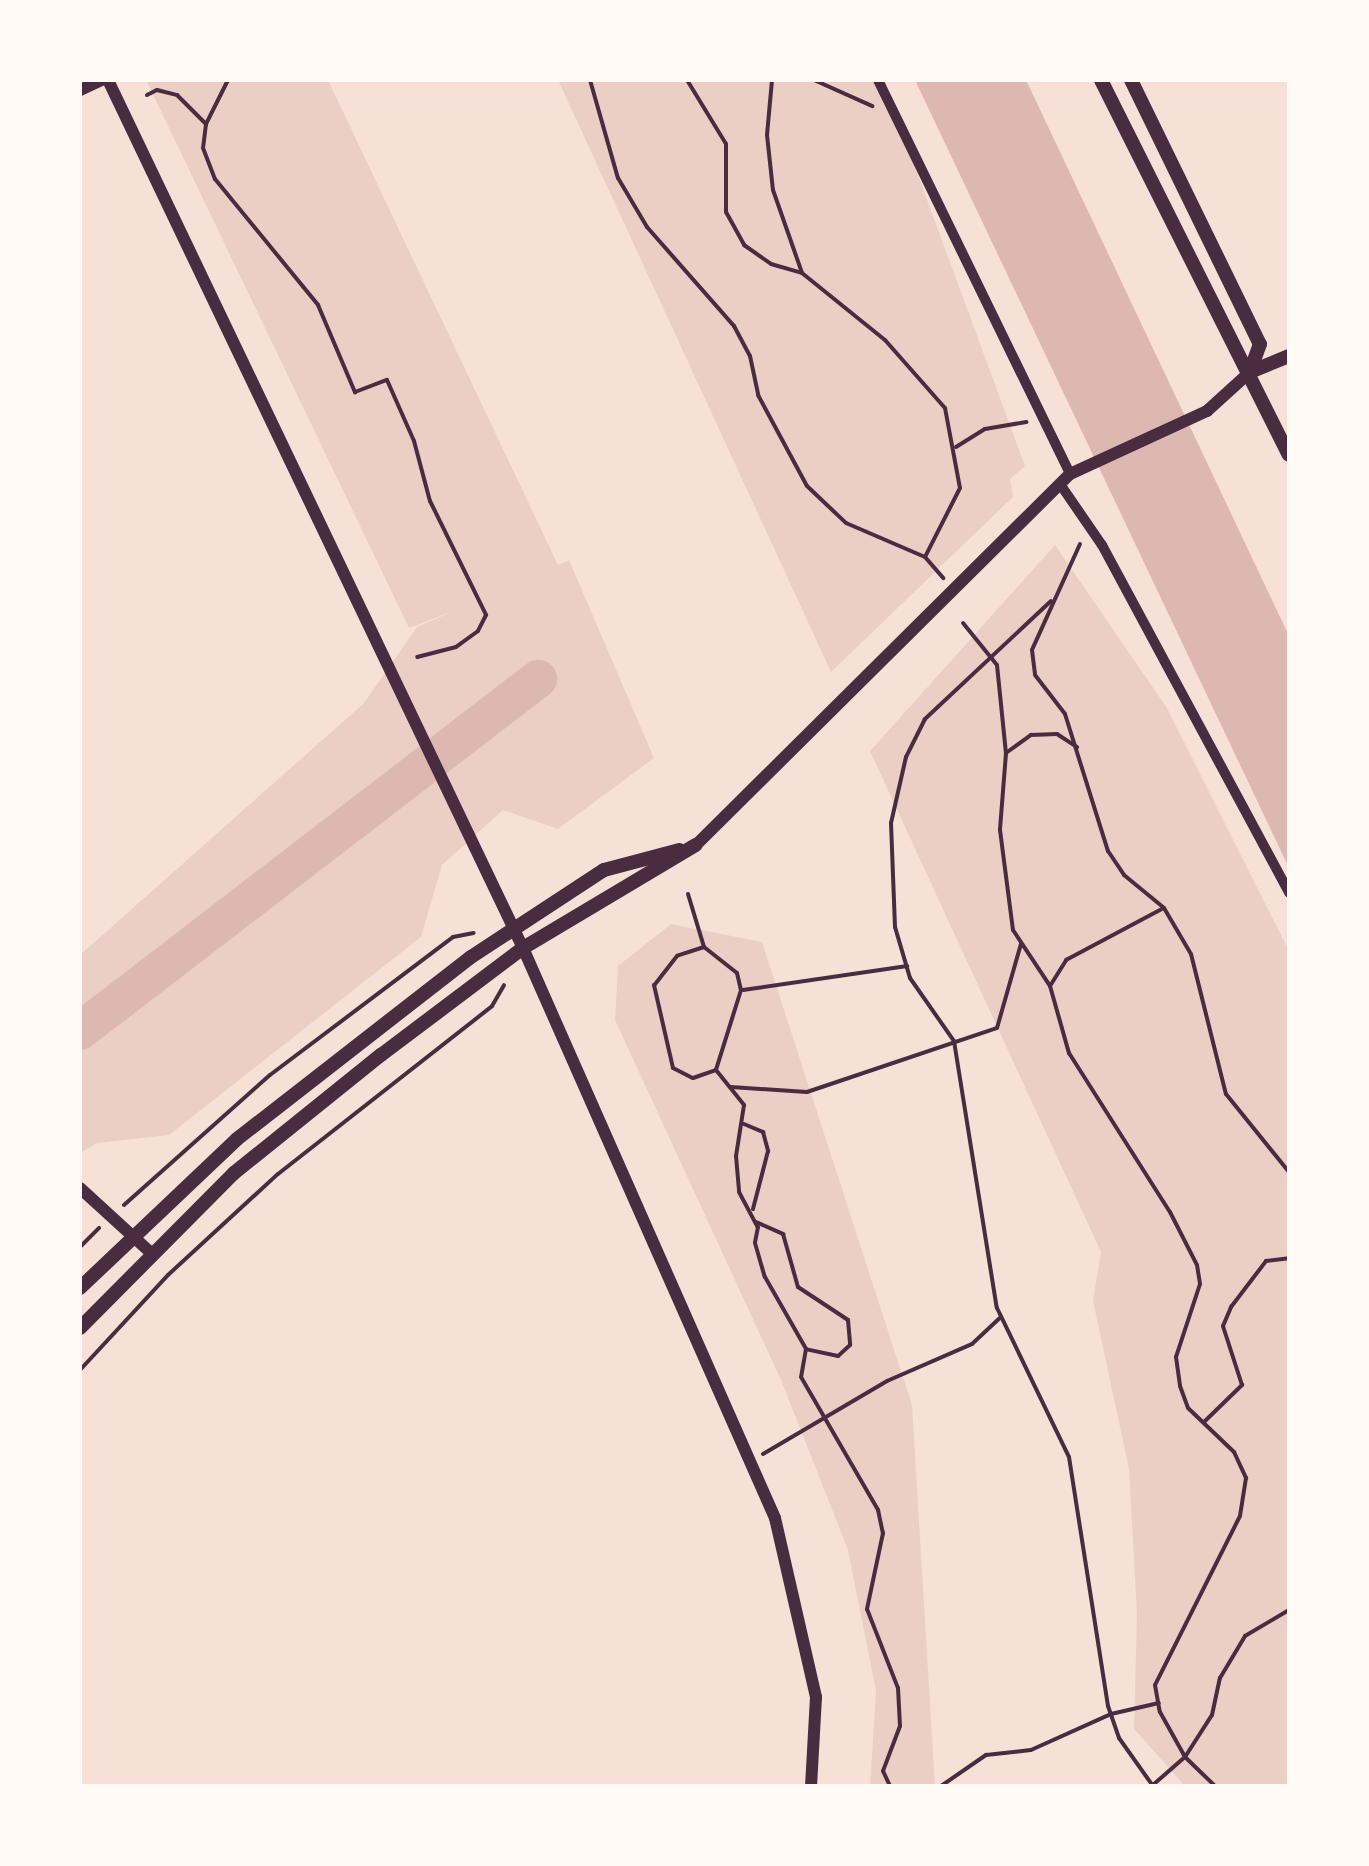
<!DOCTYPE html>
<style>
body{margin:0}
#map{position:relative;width:1369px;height:1866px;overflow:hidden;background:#f7e1d7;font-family:"Asap Condensed",sans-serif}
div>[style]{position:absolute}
.green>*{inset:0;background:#ebcfc5}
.water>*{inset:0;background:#dcb8b0}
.river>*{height:38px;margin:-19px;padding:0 19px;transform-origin:19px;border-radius:19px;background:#dcb8b0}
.path>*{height:4px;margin:-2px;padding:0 2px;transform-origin:2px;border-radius:2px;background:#4a2c40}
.minor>*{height:10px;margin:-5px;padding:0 5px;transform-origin:5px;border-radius:5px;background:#4a2c40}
.tertiary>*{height:12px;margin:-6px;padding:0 6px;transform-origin:6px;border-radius:6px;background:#4a2c40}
.secondary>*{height:14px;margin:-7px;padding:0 7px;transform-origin:7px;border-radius:7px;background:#4a2c40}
span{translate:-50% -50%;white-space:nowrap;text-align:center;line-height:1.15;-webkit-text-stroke:10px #fffaf5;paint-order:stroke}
.frame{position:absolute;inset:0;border:82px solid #fffaf5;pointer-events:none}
</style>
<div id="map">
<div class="green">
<i style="clip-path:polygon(146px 80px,328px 80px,558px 565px,569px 560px,654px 758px,558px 829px,503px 810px,442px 865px,421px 937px,169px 1135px,97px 1143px,80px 1153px,80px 955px,364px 703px,417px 627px,456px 610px,409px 628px)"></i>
<i style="clip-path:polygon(558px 80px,883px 80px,1025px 466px,1010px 479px,1013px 497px,831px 672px)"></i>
<i style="clip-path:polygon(1055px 545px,1167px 708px,1289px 951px,1289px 1786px,1185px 1786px,1134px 1729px,1137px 1613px,1129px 1469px,1093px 1301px,1101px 1252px,870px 751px)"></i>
<i style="clip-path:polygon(671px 924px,762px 942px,912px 1405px,935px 1786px,870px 1786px,876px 1691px,848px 1550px,781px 1380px,615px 1020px,618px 966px)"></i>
</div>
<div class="water">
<i style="clip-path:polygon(915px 80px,1026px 80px,1289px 636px,1289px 868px)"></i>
</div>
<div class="river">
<i style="left:80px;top:1031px;width:578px;rotate:-37.54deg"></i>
</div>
<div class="path">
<i style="left:228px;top:80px;width:49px;rotate:116.6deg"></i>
<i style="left:206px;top:124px;width:24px;rotate:97deg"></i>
<i style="left:203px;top:148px;width:33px;rotate:69deg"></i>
<i style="left:215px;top:179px;width:163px;rotate:50.7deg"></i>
<i style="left:318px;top:305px;width:95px;rotate:67deg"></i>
<i style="left:355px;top:392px;width:34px;rotate:-21deg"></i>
<i style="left:387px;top:380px;width:67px;rotate:66.1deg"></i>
<i style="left:414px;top:441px;width:62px;rotate:75.1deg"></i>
<i style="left:430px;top:501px;width:127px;rotate:63.8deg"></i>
<i style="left:486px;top:615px;width:18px;rotate:117deg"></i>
<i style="left:478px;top:631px;width:27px;rotate:144deg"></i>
<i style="left:456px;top:647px;width:40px;rotate:165.6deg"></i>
<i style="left:590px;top:80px;width:102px;rotate:74.1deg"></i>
<i style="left:618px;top:178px;width:57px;rotate:59.4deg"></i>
<i style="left:647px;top:227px;width:132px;rotate:48.7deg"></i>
<i style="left:734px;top:326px;width:34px;rotate:62deg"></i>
<i style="left:750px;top:356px;width:40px;rotate:78deg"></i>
<i style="left:758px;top:395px;width:103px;rotate:61.7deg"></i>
<i style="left:807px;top:486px;width:54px;rotate:43.5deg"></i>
<i style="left:846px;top:523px;width:86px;rotate:23.3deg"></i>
<i style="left:925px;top:557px;width:28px;rotate:49deg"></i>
<i style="left:687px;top:80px;width:75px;rotate:58.6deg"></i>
<i style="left:726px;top:144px;width:68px;rotate:90deg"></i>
<i style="left:726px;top:212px;width:38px;rotate:61deg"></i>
<i style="left:744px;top:245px;width:33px;rotate:35deg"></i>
<i style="left:771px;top:264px;width:32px;rotate:16deg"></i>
<i style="left:772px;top:80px;width:55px;rotate:95.2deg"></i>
<i style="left:767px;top:135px;width:55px;rotate:83.8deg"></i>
<i style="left:773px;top:190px;width:88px;rotate:70.7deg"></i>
<i style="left:802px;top:273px;width:107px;rotate:38.9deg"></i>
<i style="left:885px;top:340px;width:91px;rotate:48.6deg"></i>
<i style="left:945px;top:408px;width:81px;rotate:79.4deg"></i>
<i style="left:960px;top:488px;width:77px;rotate:116.9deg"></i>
<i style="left:814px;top:80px;width:64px;rotate:24.1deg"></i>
<i style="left:147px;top:95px;width:11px;rotate:-27deg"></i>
<i style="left:157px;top:90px;width:21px;rotate:14deg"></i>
<i style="left:177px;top:95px;width:41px;rotate:45deg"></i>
<i style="left:956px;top:447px;width:34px;rotate:-32deg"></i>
<i style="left:985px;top:429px;width:42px;rotate:-9.7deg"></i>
<i style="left:1080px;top:544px;width:116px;rotate:114.4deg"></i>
<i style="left:1032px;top:650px;width:25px;rotate:83deg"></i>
<i style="left:1035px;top:675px;width:49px;rotate:52.4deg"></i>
<i style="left:1065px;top:714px;width:144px;rotate:72.6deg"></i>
<i style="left:1108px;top:851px;width:29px;rotate:56deg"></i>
<i style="left:1124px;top:875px;width:52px;rotate:39.5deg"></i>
<i style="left:1164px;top:908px;width:53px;rotate:59.6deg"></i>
<i style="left:1191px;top:954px;width:144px;rotate:76deg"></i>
<i style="left:1226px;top:1094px;width:100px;rotate:51.1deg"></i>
<i style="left:1051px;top:601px;width:173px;rotate:136.9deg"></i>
<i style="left:925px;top:719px;width:42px;rotate:116.6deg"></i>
<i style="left:906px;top:757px;width:68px;rotate:102.8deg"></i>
<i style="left:891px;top:823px;width:104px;rotate:87.8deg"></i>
<i style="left:895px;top:927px;width:53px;rotate:73.6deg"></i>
<i style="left:910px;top:978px;width:77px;rotate:55.1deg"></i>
<i style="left:954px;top:1041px;width:270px;rotate:80.9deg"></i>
<i style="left:997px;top:1308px;width:165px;rotate:64.2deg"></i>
<i style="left:1069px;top:1457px;width:252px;rotate:81.1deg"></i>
<i style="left:1108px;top:1706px;width:34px;rotate:71deg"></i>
<i style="left:1119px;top:1738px;width:59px;rotate:54.7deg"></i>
<i style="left:963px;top:623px;width:54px;rotate:51deg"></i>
<i style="left:997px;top:665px;width:88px;rotate:84.2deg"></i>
<i style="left:1006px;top:753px;width:77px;rotate:94.5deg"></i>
<i style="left:1000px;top:830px;width:101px;rotate:82.6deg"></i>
<i style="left:1013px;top:930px;width:67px;rotate:56.5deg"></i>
<i style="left:1050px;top:986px;width:70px;rotate:74.2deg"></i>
<i style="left:1069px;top:1053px;width:188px;rotate:57.6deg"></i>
<i style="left:1170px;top:1212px;width:59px;rotate:63deg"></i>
<i style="left:1197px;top:1265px;width:19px;rotate:81deg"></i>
<i style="left:1200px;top:1284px;width:77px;rotate:108.2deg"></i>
<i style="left:1176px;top:1357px;width:29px;rotate:82deg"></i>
<i style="left:1180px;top:1386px;width:23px;rotate:70deg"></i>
<i style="left:1188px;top:1408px;width:64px;rotate:43.7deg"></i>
<i style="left:1234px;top:1452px;width:29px;rotate:65deg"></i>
<i style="left:1246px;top:1478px;width:38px;rotate:99deg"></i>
<i style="left:1240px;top:1516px;width:189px;rotate:116.7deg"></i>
<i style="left:1155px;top:1685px;width:27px;rotate:80deg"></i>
<i style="left:1160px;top:1712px;width:51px;rotate:60.9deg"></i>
<i style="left:1185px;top:1757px;width:42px;rotate:44deg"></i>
<i style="left:1006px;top:753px;width:31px;rotate:-36deg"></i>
<i style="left:1031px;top:735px;width:26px;rotate:-2deg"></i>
<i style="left:1057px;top:734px;width:24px;rotate:33deg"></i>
<i style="left:688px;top:894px;width:55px;rotate:73.2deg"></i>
<i style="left:704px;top:947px;width:42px;rotate:38.2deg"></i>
<i style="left:737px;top:973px;width:17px;rotate:77deg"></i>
<i style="left:741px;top:990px;width:84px;rotate:107.4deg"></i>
<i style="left:716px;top:1070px;width:45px;rotate:51.3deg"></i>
<i style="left:744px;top:1105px;width:52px;rotate:98.9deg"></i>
<i style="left:736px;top:1156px;width:36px;rotate:85deg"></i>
<i style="left:739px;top:1192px;width:40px;rotate:62deg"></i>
<i style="left:758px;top:1227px;width:16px;rotate:101deg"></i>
<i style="left:755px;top:1243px;width:35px;rotate:74deg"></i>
<i style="left:765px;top:1277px;width:83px;rotate:60.3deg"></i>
<i style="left:806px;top:1349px;width:28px;rotate:100deg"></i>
<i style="left:801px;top:1377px;width:154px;rotate:59.9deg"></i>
<i style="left:878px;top:1510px;width:24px;rotate:78deg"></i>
<i style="left:883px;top:1533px;width:78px;rotate:101.9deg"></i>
<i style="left:867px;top:1609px;width:85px;rotate:68.6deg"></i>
<i style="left:898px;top:1688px;width:38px;rotate:87deg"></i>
<i style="left:900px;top:1726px;width:48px;rotate:110.7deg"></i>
<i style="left:883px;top:1771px;width:17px;rotate:65deg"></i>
<i style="left:704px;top:947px;width:28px;rotate:162deg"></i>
<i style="left:677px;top:956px;width:37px;rotate:128deg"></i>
<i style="left:654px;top:985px;width:85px;rotate:77.1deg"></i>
<i style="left:673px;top:1068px;width:22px;rotate:27deg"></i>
<i style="left:693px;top:1078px;width:24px;rotate:-19deg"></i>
<i style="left:1050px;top:986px;width:31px;rotate:-58deg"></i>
<i style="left:1066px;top:960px;width:109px;rotate:-28deg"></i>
<i style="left:743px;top:990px;width:166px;rotate:-8.3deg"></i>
<i style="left:731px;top:1087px;width:76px;rotate:3.8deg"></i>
<i style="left:807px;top:1092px;width:200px;rotate:-18.6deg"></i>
<i style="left:997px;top:1028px;width:87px;rotate:-74.1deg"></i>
<i style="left:744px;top:1124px;width:21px;rotate:23deg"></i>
<i style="left:763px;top:1132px;width:20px;rotate:75deg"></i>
<i style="left:768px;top:1151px;width:60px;rotate:104.5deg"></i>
<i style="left:124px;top:1205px;width:195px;rotate:-41.7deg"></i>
<i style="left:270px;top:1075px;width:229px;rotate:-37deg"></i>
<i style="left:453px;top:937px;width:21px;rotate:-11deg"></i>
<i style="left:756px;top:1222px;width:30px;rotate:24deg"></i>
<i style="left:783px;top:1234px;width:55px;rotate:74.2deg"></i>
<i style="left:798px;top:1287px;width:60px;rotate:33.4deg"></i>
<i style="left:848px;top:1320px;width:25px;rotate:85deg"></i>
<i style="left:850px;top:1345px;width:16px;rotate:137deg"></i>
<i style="left:838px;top:1356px;width:33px;rotate:-168deg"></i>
<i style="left:80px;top:1247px;width:27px;rotate:-45deg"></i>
<i style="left:80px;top:1370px;width:129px;rotate:-47.2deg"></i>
<i style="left:168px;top:1275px;width:149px;rotate:-42.6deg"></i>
<i style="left:278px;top:1174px;width:272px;rotate:-38.1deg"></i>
<i style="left:492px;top:1006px;width:24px;rotate:-60deg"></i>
<i style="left:1205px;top:1421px;width:52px;rotate:-44.2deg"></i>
<i style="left:1242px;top:1385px;width:62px;rotate:-107.9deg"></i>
<i style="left:1223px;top:1326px;width:21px;rotate:-67deg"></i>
<i style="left:1231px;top:1307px;width:58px;rotate:-52.7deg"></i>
<i style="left:1266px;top:1261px;width:23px;rotate:-7deg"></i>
<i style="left:763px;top:1454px;width:144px;rotate:-30.5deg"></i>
<i style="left:887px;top:1381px;width:93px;rotate:-23.5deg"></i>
<i style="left:972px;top:1344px;width:38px;rotate:-43deg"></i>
<i style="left:1154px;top:1784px;width:41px;rotate:-41.1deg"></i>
<i style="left:1185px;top:1757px;width:50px;rotate:-57.3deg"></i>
<i style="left:1212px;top:1715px;width:38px;rotate:-78deg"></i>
<i style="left:1220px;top:1678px;width:49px;rotate:-59.2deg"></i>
<i style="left:1245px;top:1636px;width:51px;rotate:-30.6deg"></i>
<i style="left:941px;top:1786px;width:55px;rotate:-34.6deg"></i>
<i style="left:986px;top:1755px;width:45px;rotate:-6.3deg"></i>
<i style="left:1031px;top:1750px;width:88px;rotate:-24.2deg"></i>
<i style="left:1111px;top:1714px;width:49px;rotate:-12.9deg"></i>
</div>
<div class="minor">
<i style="left:878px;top:80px;width:438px;rotate:64deg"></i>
<i style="left:1060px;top:484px;width:74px;rotate:55.5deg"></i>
<i style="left:1102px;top:545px;width:395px;rotate:61.7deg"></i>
</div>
<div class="tertiary">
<i style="left:108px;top:80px;width:962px;rotate:64.45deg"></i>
<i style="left:523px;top:948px;width:623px;rotate:66.15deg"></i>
<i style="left:775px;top:1518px;width:184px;rotate:77.1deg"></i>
<i style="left:816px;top:1697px;width:89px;rotate:93.2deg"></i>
<i style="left:80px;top:90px;width:23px;rotate:-25deg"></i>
<i style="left:696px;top:845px;width:527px;rotate:-44.77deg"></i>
<i style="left:1070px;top:474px;width:151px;rotate:-24.7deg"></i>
<i style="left:1207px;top:411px;width:58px;rotate:-42.2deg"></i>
<i style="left:80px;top:1188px;width:95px;rotate:42.4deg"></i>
</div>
<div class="secondary">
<i style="left:1101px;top:80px;width:419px;rotate:63.4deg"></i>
<i style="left:1131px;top:80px;width:294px;rotate:64deg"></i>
<i style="left:1260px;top:344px;width:30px;rotate:110deg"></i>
<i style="left:1250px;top:372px;width:42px;rotate:-22.3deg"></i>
<i style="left:80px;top:1288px;width:216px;rotate:-43.5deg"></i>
<i style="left:237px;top:1139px;width:296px;rotate:-37.9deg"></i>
<i style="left:471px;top:957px;width:159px;rotate:-33.2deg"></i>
<i style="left:604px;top:870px;width:78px;rotate:-14.9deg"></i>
<i style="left:80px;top:1328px;width:218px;rotate:-45.2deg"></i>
<i style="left:234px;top:1173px;width:189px;rotate:-38.8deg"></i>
<i style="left:381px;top:1055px;width:178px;rotate:-37deg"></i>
<i style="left:523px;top:948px;width:201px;rotate:-30.8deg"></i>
</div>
<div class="frame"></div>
</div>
